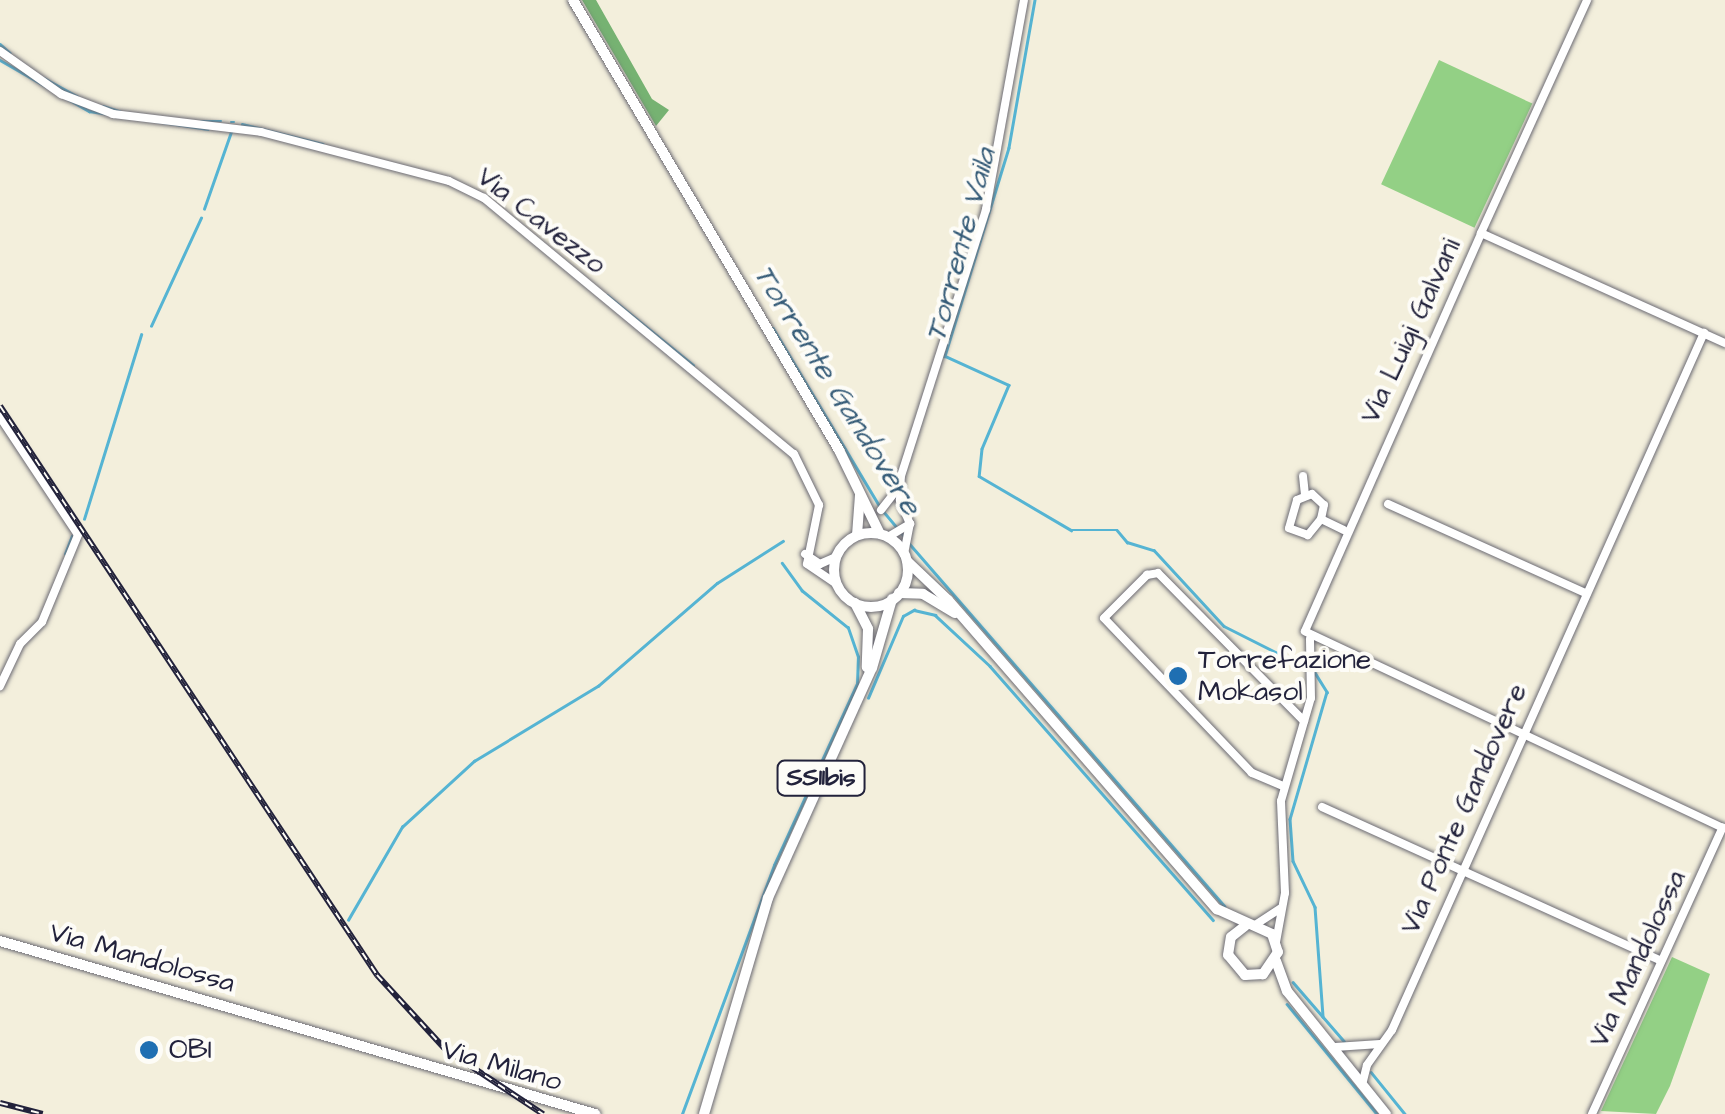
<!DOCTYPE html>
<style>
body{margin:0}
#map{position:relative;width:1725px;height:1114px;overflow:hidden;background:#f3efdc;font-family:"Architects Daughter",sans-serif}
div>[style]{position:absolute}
.green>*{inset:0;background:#93d085;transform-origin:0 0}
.forest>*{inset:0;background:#76b272}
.stream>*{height:2.5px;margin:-1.25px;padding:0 1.25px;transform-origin:1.25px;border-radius:1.25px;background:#55b4d3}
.roads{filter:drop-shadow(0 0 2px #6b6a73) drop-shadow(0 0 2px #6b6a73)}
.minor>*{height:8px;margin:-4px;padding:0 4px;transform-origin:4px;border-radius:4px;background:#fff}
.major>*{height:10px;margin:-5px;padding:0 5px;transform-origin:5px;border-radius:5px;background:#fff}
.major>.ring{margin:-5px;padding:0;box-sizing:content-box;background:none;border:10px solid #fff;border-radius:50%}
.rail>*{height:6px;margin-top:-3px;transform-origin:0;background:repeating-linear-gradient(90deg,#fdfcf7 0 8px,#22223b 0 16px);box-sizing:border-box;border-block:2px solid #22223b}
.dots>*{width:28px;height:28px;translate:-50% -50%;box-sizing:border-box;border:5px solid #fdfcf7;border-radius:50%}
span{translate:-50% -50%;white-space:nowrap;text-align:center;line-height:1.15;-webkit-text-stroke:8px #fdfcf7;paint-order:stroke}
.shield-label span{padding:2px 8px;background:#fdfcf7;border:2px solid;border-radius:8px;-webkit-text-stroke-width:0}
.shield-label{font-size:25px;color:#22223b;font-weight:700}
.street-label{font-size:28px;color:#22223b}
.poi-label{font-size:28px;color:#22223b}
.left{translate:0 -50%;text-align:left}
.water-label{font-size:30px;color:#365c78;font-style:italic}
</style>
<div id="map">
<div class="green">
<i style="left:1439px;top:60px;width:103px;height:137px;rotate:25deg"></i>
<i style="clip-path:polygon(1672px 957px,1710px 974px,1670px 1086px,1656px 1114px,1601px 1111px)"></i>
</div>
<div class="forest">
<i style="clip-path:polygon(582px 0,596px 0,652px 99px,669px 110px,656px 126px)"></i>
</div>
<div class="stream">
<i style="left:1035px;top:0;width:150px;rotate:100deg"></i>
<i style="left:1009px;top:148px;width:218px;rotate:107.1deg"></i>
<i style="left:945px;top:356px;width:70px;rotate:24.4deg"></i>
<i style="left:1009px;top:385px;width:69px;rotate:112.9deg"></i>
<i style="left:982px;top:449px;width:27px;rotate:96deg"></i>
<i style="left:979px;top:476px;width:107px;rotate:30.4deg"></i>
<i style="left:1071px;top:530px;width:46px"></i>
<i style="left:1117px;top:530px;width:16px;rotate:50deg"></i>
<i style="left:1127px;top:542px;width:28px;rotate:17deg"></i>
<i style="left:1154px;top:550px;width:103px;rotate:47.4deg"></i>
<i style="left:1224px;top:626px;width:93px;rotate:26.8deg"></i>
<i style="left:0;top:44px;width:13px;rotate:42deg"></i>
<i style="left:0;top:60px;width:103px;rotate:29.8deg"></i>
<i style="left:89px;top:111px;width:120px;rotate:8.6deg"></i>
<i style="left:44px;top:78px;width:38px;rotate:29deg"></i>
<i style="left:103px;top:106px;width:17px;rotate:17deg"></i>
<i style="left:201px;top:121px;width:20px"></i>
<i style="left:231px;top:122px;width:3px"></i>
<i style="left:242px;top:124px;width:83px;rotate:13.9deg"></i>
<i style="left:204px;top:209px;width:82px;rotate:-70.7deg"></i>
<i style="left:607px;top:295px;width:111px;rotate:39.1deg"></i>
<i style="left:151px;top:326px;width:119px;rotate:-65.2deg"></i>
<i style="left:773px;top:328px;width:206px;rotate:59.1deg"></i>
<i style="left:884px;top:512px;width:31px;rotate:50deg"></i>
<i style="left:84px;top:519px;width:193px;rotate:-72.8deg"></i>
<i style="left:909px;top:543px;width:481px;rotate:49deg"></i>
<i style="left:65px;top:554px;width:19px;rotate:-69deg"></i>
<i style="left:1314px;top:671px;width:25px;rotate:58deg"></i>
<i style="left:1327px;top:692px;width:132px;rotate:106.2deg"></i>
<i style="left:1290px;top:819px;width:42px;rotate:85.9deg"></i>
<i style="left:1293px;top:861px;width:51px;rotate:64.4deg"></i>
<i style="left:1315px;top:907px;width:110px;rotate:85.8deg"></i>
<i style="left:868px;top:698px;width:89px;rotate:-66.9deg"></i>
<i style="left:903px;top:616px;width:13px;rotate:-29deg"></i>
<i style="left:914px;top:610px;width:22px;rotate:13deg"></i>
<i style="left:935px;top:615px;width:75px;rotate:42.8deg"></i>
<i style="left:990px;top:666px;width:338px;rotate:48.7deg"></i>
<i style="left:348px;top:920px;width:108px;rotate:-59.9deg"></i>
<i style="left:402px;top:827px;width:98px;rotate:-42.5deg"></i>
<i style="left:474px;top:761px;width:145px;rotate:-31.2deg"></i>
<i style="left:598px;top:686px;width:157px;rotate:-40.9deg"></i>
<i style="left:717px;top:583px;width:78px;rotate:-32.5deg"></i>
<i style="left:1293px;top:982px;width:78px;rotate:49.2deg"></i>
<i style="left:1287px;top:1004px;width:142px;rotate:50.7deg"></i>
<i style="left:1371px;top:1072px;width:54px;rotate:51deg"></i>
<i style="left:682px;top:1114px;width:265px;rotate:-69.7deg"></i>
<i style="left:774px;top:865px;width:199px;rotate:-65.4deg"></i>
<i style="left:857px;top:684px;width:27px;rotate:-88deg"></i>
<i style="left:858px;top:657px;width:31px;rotate:-109deg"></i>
<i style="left:848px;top:628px;width:59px;rotate:-141.2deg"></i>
<i style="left:802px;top:591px;width:34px;rotate:-126deg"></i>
</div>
<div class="roads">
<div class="minor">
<i style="left:0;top:51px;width:75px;rotate:35.2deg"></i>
<i style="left:61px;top:94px;width:56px;rotate:21deg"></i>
<i style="left:113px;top:114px;width:149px;rotate:6.9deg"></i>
<i style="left:261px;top:132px;width:194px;rotate:14.6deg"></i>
<i style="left:449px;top:181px;width:39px;rotate:26deg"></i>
<i style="left:484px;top:198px;width:402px;rotate:39.6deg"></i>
<i style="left:794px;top:454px;width:57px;rotate:63.9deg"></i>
<i style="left:819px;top:505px;width:60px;rotate:101.5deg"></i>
<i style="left:807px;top:564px;width:36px;rotate:34deg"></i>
<i style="left:1481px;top:233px;width:256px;rotate:-65.5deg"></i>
<i style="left:0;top:417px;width:141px;rotate:56.5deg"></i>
<i style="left:78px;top:535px;width:94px;rotate:112.5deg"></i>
<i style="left:42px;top:622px;width:31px;rotate:135deg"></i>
<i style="left:20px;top:644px;width:47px;rotate:115.5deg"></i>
<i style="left:1303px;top:476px;width:18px;rotate:84deg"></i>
<i style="left:1388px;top:504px;width:218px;rotate:24.3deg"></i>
<i style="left:881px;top:510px;width:29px;rotate:-52deg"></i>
<i style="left:1321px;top:519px;width:21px;rotate:129deg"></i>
<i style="left:1308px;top:535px;width:20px;rotate:-160deg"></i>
<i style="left:1289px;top:528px;width:29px;rotate:-74deg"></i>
<i style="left:1297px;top:500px;width:16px;rotate:-22deg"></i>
<i style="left:1312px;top:494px;width:16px;rotate:43deg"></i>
<i style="left:1324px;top:505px;width:14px;rotate:102deg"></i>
<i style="left:1321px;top:519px;width:25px;rotate:26deg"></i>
<i style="left:888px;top:537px;width:26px;rotate:-31deg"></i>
<i style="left:805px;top:554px;width:18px;rotate:34deg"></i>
<i style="left:820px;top:564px;width:17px;rotate:-24deg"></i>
<i style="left:904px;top:554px;width:31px;rotate:-79deg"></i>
<i style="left:910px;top:524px;width:26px;rotate:-113deg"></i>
<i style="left:900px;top:500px;width:24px;rotate:-88deg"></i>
<i style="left:901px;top:476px;width:280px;rotate:-72.3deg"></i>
<i style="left:986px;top:209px;width:212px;rotate:-79.7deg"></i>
<i style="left:1283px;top:786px;width:34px;rotate:-157deg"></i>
<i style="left:1252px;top:773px;width:214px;rotate:-133.7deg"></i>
<i style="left:1104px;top:618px;width:61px;rotate:-45deg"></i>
<i style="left:1147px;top:575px;width:11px;rotate:-10deg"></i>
<i style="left:1158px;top:573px;width:208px;rotate:45.4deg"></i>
<i style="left:1322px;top:807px;width:372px;rotate:24.4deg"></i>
<i style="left:1723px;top:828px;width:462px;rotate:-154.8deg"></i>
<i style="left:1305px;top:631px;width:435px;rotate:-66.1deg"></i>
<i style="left:1481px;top:233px;width:268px;rotate:24.3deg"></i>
<i style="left:1255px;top:925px;width:30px;rotate:-33deg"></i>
<i style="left:1276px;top:942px;width:50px;rotate:-79.6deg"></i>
<i style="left:1285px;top:893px;width:92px;rotate:-92.5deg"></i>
<i style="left:1281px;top:801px;width:107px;rotate:-73.8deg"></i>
<i style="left:1311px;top:698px;width:59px;rotate:-91deg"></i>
<i style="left:1335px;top:1047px;width:45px;rotate:-3.8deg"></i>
<i style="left:1363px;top:1081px;width:16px;rotate:-76deg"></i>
<i style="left:1367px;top:1065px;width:43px;rotate:-54.5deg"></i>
<i style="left:1392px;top:1030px;width:764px;rotate:-65.89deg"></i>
<i style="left:1592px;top:1114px;width:315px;rotate:-65.5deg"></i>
</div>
<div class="major">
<i style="left:573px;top:0;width:523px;rotate:59.41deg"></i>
<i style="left:839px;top:450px;width:93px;rotate:64deg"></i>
<i class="ring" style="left:834px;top:533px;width:64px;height:64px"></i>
<i style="left:857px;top:535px;width:40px;rotate:-85.7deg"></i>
<i style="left:907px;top:561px;width:57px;rotate:43.6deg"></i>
<i style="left:948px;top:600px;width:410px;rotate:49deg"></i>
<i style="left:1217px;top:909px;width:60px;rotate:24.4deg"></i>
<i style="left:1272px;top:934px;width:19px;rotate:72deg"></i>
<i style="left:1278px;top:952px;width:27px;rotate:124deg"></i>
<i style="left:1263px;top:974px;width:18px;rotate:177deg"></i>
<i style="left:1245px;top:975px;width:26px;rotate:-130deg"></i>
<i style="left:1228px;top:955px;width:18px;rotate:-81deg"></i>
<i style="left:1231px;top:937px;width:18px;rotate:-38deg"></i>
<i style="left:899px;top:593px;width:24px;rotate:2deg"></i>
<i style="left:923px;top:594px;width:37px;rotate:31deg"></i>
<i style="left:855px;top:603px;width:29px;rotate:63deg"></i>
<i style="left:868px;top:629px;width:38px;rotate:92deg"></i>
<i style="left:0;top:941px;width:620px;rotate:16.21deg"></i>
<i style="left:1276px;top:961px;width:32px;rotate:70deg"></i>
<i style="left:1287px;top:991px;width:158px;rotate:51.2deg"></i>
<i style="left:704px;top:1114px;width:225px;rotate:-73.5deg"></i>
<i style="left:768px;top:898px;width:252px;rotate:-65.7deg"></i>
<i style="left:872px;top:668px;width:72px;rotate:-73.8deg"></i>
</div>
</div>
<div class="rail">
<i style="left:0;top:406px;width:683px;rotate:56.47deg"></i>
<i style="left:377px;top:975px;width:100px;rotate:47.4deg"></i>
<i style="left:445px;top:1049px;width:118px;rotate:33.6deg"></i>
<i style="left:0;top:1103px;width:44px;rotate:14.3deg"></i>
</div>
<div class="dots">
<i style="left:1178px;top:676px;background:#1f6fb2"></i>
<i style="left:149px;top:1050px;background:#1f6fb2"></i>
</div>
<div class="shield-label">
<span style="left:821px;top:778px">SS11bis</span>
</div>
<div class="street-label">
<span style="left:541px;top:221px;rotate:38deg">Via Cavezzo</span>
<span style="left:1411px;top:331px;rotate:-65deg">Via Luigi Galvani</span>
<span style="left:1464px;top:809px;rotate:-66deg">Via Ponte Gandovere</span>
<span style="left:142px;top:958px;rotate:16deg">Via Mandolossa</span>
<span style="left:1638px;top:959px;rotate:-65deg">Via Mandolossa</span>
<span style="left:502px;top:1066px;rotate:16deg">Via Milano</span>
</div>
<div class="poi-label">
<span class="left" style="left:1198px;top:676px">Torrefazione<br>Mokasol</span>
<span class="left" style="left:169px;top:1050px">OBI</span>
</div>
<div class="water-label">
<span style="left:961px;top:245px;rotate:-75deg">Torrente Vaila</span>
<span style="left:837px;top:390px;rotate:58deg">Torrente Gandovere</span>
</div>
</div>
